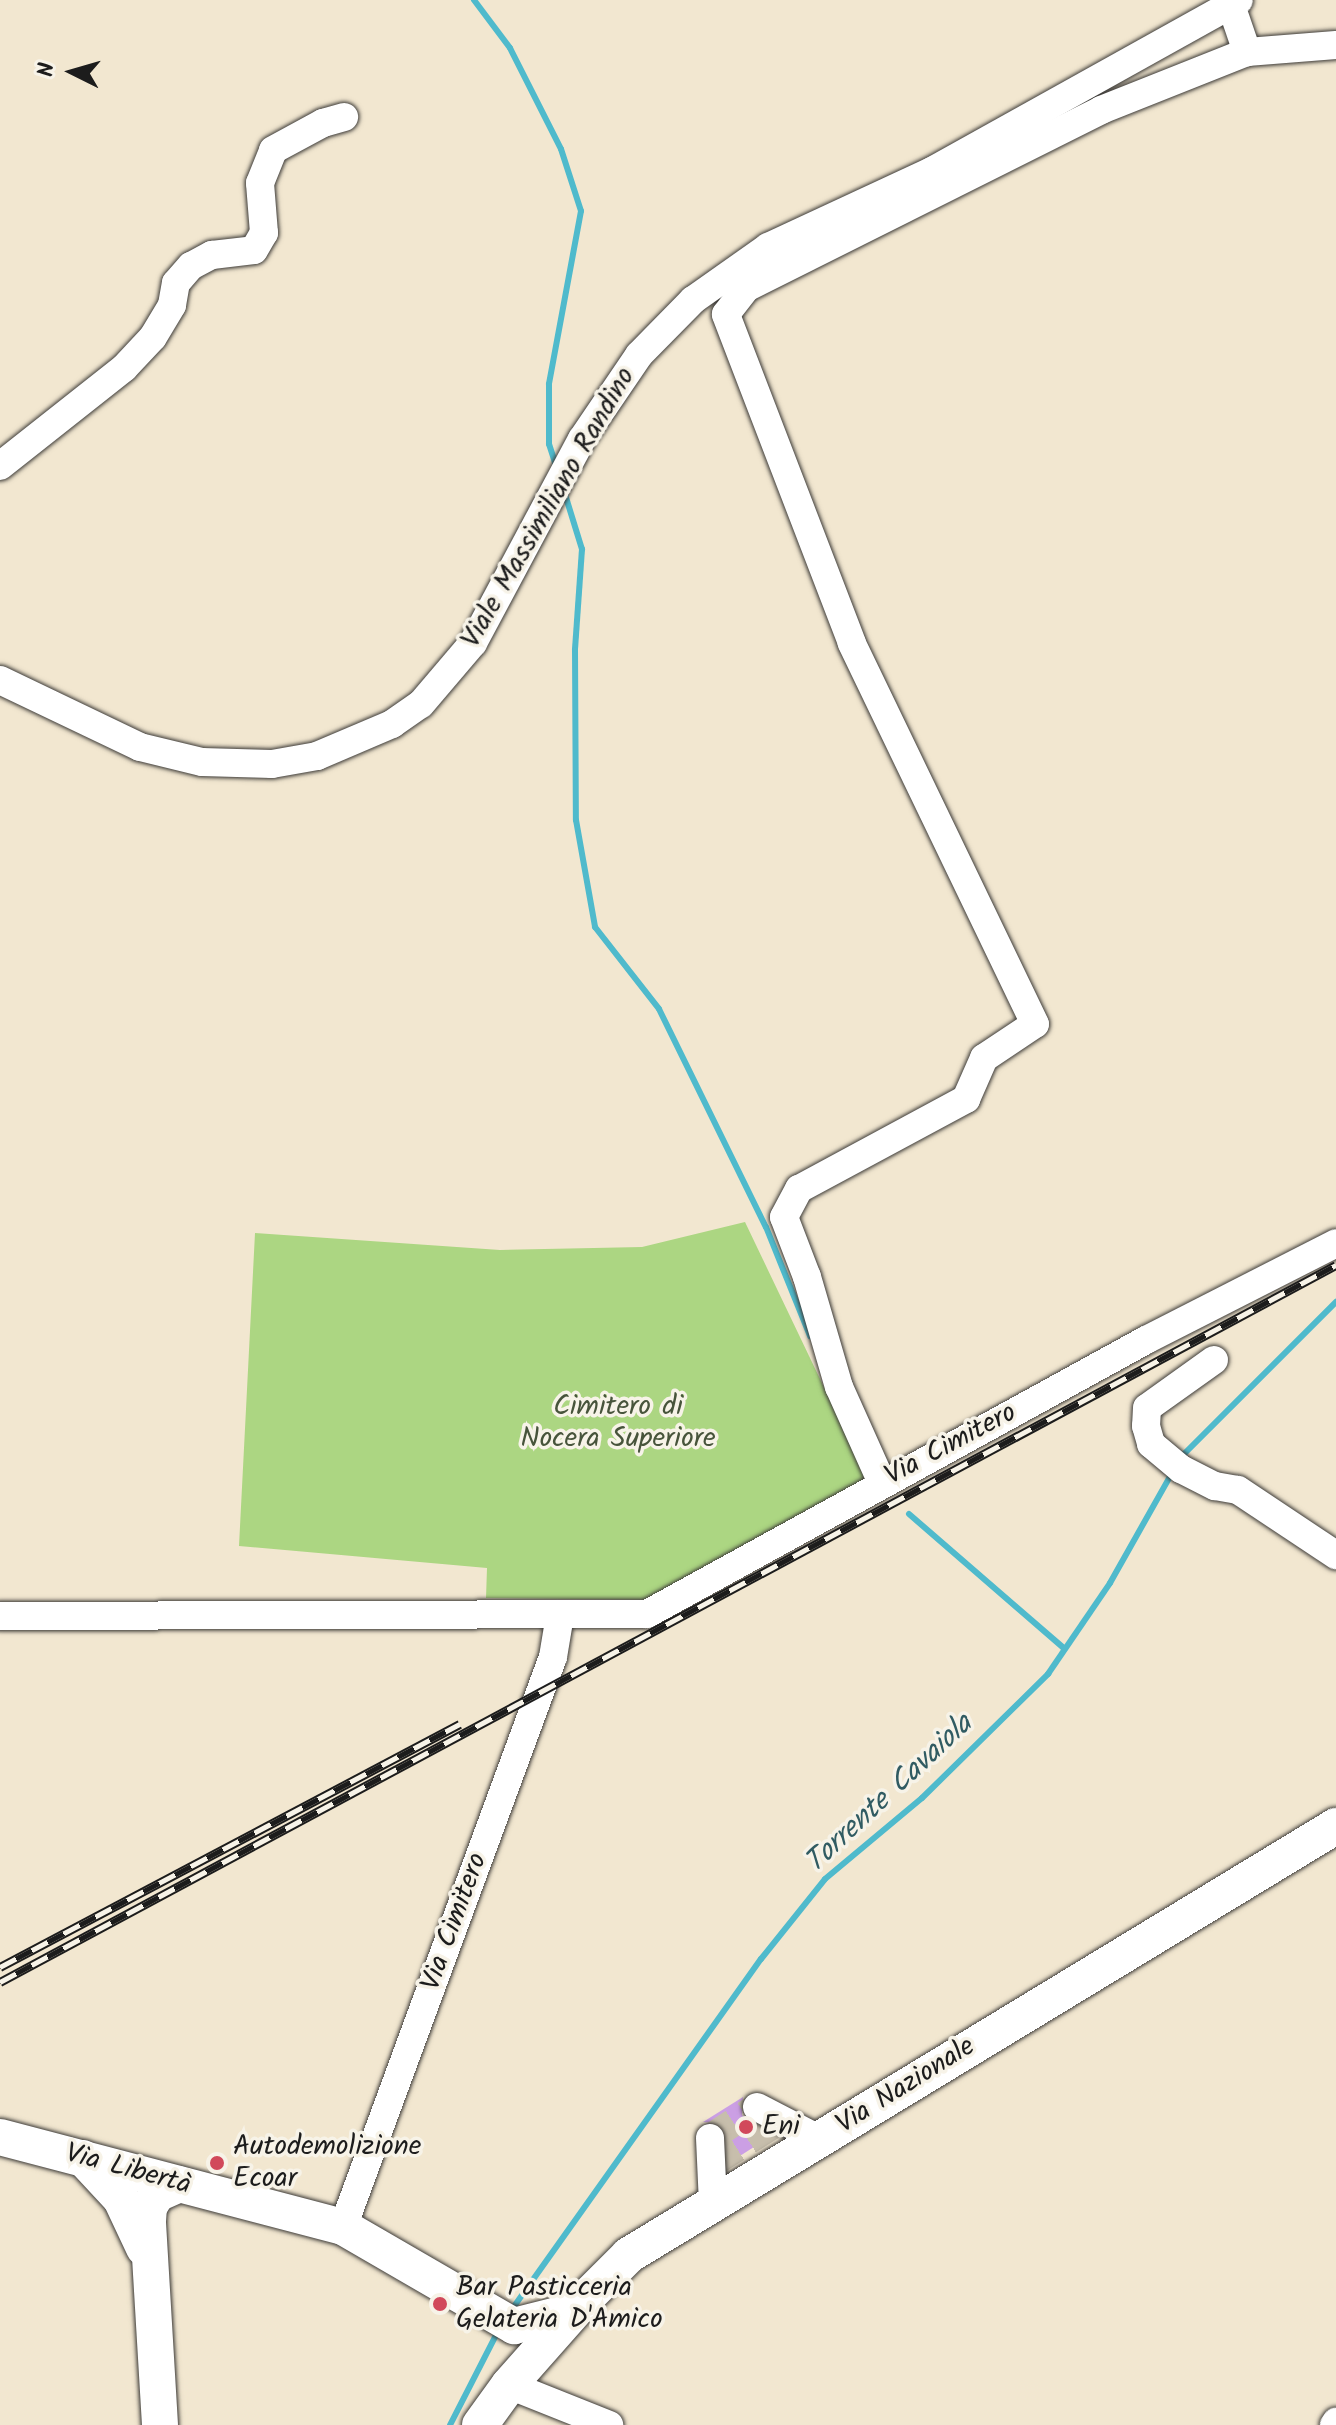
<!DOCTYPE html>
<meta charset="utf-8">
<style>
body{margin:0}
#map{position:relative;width:1336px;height:2425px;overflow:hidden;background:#f2e7d0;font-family:Kalam,sans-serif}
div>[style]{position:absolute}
.green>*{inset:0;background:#acd682}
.stream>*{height:6px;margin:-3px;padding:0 3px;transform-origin:3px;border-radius:3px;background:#4fbacc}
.building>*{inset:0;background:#cb9fe4}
.minor-tunnel>*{height:28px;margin-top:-14px;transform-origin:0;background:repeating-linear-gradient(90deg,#c7beac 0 28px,transparent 0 42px)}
.roads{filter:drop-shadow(0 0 2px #3c3a37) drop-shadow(0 0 2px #3c3a37)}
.minor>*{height:28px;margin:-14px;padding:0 14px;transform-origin:14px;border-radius:14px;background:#fff}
.major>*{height:36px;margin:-18px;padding:0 18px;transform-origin:18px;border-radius:18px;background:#fff}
.rail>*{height:9px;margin-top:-4.5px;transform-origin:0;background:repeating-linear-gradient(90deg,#f7f3e8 0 18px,#1c1c1c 0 36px);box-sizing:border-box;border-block:2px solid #1c1c1c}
.dots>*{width:22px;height:22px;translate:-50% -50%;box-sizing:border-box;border:4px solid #f7f3e8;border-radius:50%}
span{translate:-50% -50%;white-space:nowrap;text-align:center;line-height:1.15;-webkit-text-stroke:7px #f7f3e8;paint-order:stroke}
.street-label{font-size:28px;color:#1c1c1c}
.park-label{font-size:28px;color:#47543b}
.poi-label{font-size:28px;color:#1c1c1c}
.left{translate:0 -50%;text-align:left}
.water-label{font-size:30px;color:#305b62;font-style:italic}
.north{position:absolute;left:32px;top:32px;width:80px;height:80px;-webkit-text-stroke:6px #f7f3e8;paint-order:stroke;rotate:275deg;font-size:22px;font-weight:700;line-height:32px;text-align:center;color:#1c1c1c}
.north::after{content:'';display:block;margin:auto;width:28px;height:36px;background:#1c1c1c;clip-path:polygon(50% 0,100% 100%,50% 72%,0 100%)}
</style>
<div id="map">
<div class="green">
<i style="clip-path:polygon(745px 1222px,864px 1471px,865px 1482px,663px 1600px,486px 1598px,487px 1568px,239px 1546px,255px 1233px,500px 1250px,642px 1247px)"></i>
</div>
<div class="stream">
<i style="left:474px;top:0;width:60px;rotate:53.1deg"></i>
<i style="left:510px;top:48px;width:113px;rotate:63.2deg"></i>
<i style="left:561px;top:149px;width:65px;rotate:72.1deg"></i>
<i style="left:581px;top:211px;width:176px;rotate:100.5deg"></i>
<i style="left:549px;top:384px;width:60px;rotate:90deg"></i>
<i style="left:549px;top:444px;width:26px;rotate:72deg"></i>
<i style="left:564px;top:491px;width:61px;rotate:72.8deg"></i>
<i style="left:582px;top:549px;width:101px;rotate:94deg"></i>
<i style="left:575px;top:650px;width:170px;rotate:89.7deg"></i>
<i style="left:576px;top:820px;width:109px;rotate:79.9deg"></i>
<i style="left:595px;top:927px;width:104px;rotate:52deg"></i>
<i style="left:659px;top:1009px;width:243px;rotate:63.9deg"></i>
<i style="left:766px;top:1227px;width:118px;rotate:68deg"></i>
<i style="left:1180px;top:1458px;width:221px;rotate:-45deg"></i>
<i style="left:909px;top:1514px;width:206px;rotate:40.9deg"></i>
<i style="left:510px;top:2312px;width:433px;rotate:-54.6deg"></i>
<i style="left:761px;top:1959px;width:102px;rotate:-51.3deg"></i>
<i style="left:825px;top:1879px;width:126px;rotate:-39.9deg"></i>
<i style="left:922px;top:1798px;width:177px;rotate:-44.5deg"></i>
<i style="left:1048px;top:1674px;width:110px;rotate:-55.7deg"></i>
<i style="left:1110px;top:1583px;width:129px;rotate:-60.6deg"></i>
<i style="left:450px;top:2425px;width:106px;rotate:-62.9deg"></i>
</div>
<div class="building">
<i style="clip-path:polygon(743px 2097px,742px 2115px,762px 2129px,768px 2138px,729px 2163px,725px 2130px,717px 2123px,703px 2122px)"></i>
</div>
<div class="minor-tunnel">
<i style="left:710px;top:2138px;width:56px;rotate:-33.4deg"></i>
<i style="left:713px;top:2163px;width:80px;rotate:-32.3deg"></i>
</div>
<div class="roads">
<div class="minor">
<i style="left:1231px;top:5px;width:50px;rotate:71.2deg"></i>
<i style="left:0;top:466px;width:158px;rotate:-38.3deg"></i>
<i style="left:124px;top:368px;width:42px;rotate:-46.9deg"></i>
<i style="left:153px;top:337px;width:37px;rotate:-59deg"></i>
<i style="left:172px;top:305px;width:22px;rotate:-80deg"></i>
<i style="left:176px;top:283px;width:23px;rotate:-49deg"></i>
<i style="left:191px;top:266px;width:24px;rotate:-28deg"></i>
<i style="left:212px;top:255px;width:42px;rotate:-6.8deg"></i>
<i style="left:254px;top:250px;width:20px;rotate:-60deg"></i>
<i style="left:264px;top:233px;width:50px;rotate:-94.6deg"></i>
<i style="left:260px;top:183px;width:35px;rotate:-68deg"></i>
<i style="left:273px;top:150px;width:57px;rotate:-28.4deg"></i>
<i style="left:323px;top:123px;width:22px;rotate:-16deg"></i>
<i style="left:0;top:680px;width:155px;rotate:25.6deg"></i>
<i style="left:140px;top:747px;width:64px;rotate:13.6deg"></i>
<i style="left:202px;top:762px;width:70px;rotate:1.6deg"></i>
<i style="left:272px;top:764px;width:46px;rotate:-10.1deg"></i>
<i style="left:317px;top:756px;width:82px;rotate:-23.1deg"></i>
<i style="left:392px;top:724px;width:35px;rotate:-35deg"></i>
<i style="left:421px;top:704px;width:80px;rotate:-49.6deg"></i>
<i style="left:473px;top:643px;width:231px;rotate:-61.9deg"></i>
<i style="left:582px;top:439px;width:102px;rotate:-55.8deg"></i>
<i style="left:639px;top:355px;width:77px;rotate:-45.5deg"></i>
<i style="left:693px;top:300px;width:92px;rotate:-35.2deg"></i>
<i style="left:768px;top:247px;width:181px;rotate:-24.9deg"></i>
<i style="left:932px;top:171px;width:351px;rotate:-29.1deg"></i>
<i style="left:1214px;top:1360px;width:82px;rotate:144.4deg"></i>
<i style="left:1147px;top:1408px;width:18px;rotate:93deg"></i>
<i style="left:1146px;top:1426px;width:19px;rotate:74deg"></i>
<i style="left:1151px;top:1444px;width:39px;rotate:40deg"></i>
<i style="left:1181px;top:1469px;width:38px;rotate:27deg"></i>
<i style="left:1215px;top:1486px;width:23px;rotate:10deg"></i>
<i style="left:1238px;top:1490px;width:118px;rotate:33.6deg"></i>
<i style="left:882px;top:1483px;width:105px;rotate:-114.1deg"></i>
<i style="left:839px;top:1387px;width:115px;rotate:-106.2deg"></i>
<i style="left:807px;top:1277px;width:64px;rotate:-111deg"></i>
<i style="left:784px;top:1217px;width:32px;rotate:-62deg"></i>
<i style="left:799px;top:1189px;width:190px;rotate:-28.3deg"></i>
<i style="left:966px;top:1099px;width:45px;rotate:-66.3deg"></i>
<i style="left:984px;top:1058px;width:61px;rotate:-33.7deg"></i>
<i style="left:1035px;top:1024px;width:423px;rotate:-115.7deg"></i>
<i style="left:852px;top:643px;width:352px;rotate:-111deg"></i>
<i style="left:726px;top:314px;width:33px;rotate:-52deg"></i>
<i style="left:746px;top:288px;width:397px;rotate:-26.6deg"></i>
<i style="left:1101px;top:110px;width:157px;rotate:-21.7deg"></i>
<i style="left:1247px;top:52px;width:89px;rotate:-4.5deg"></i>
<i style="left:0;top:1616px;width:647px;rotate:-0.18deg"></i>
<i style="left:647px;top:1614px;width:569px;rotate:-28.77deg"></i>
<i style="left:1146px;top:1340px;width:213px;rotate:-27deg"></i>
<i style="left:757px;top:2107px;width:70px;rotate:27.3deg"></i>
<i style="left:710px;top:2138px;width:66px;rotate:87.4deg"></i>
<i style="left:343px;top:2227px;width:607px;rotate:-69.78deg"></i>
<i style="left:553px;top:1657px;width:43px;rotate:-80.5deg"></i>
<i style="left:509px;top:2385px;width:108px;rotate:21.8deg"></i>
<i style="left:1334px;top:2425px;width:4px;rotate:-56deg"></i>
</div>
<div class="major">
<i style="left:0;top:2137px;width:355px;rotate:14.7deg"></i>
<i style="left:343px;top:2227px;width:198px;rotate:30.1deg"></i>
<i style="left:514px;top:2326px;width:44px;rotate:-14.3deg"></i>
<i style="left:557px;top:2315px;width:22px;rotate:-30deg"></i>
<i style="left:83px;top:2158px;width:56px;rotate:47.2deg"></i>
<i style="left:121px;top:2199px;width:54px;rotate:64.9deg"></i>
<i style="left:160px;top:2425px;width:204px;rotate:-93.4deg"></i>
<i style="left:148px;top:2221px;width:14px;rotate:-86deg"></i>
<i style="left:149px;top:2207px;width:15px;rotate:-58deg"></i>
<i style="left:157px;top:2194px;width:24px;rotate:-24deg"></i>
<i style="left:480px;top:2425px;width:49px;rotate:-54.1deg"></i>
<i style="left:509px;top:2385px;width:115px;rotate:-48.5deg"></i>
<i style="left:585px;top:2299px;width:62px;rotate:-45deg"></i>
<i style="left:629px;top:2255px;width:827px;rotate:-31.25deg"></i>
</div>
</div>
<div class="rail">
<i style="left:0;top:1967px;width:520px;rotate:-27.85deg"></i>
<i style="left:0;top:1982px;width:1516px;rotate:-28.22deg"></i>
</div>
<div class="dots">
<i style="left:746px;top:2127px;background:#d1495b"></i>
<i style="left:217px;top:2163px;background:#d1495b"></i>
<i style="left:440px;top:2304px;background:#d1495b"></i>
</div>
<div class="street-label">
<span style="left:549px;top:508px;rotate:-60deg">Viale Massimiliano Randino</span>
<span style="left:951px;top:1445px;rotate:-28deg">Via Cimitero</span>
<span style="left:455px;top:1922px;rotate:-70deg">Via Cimitero</span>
<span style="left:906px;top:2086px;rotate:-32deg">Via Nazionale</span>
<span style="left:128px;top:2170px;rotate:15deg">Via Libertà</span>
</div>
<div class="park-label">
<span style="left:618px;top:1423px">Cimitero di<br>Nocera Superiore</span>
</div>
<div class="poi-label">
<span class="left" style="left:762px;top:2127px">Eni</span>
<span class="left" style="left:233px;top:2163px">Autodemolizione<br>Ecoar</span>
<span class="left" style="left:456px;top:2304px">Bar Pasticceria<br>Gelateria D'Amico</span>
</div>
<div class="water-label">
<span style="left:889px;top:1794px;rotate:-43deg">Torrente Cavaiola</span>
</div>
<div class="north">N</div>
</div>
